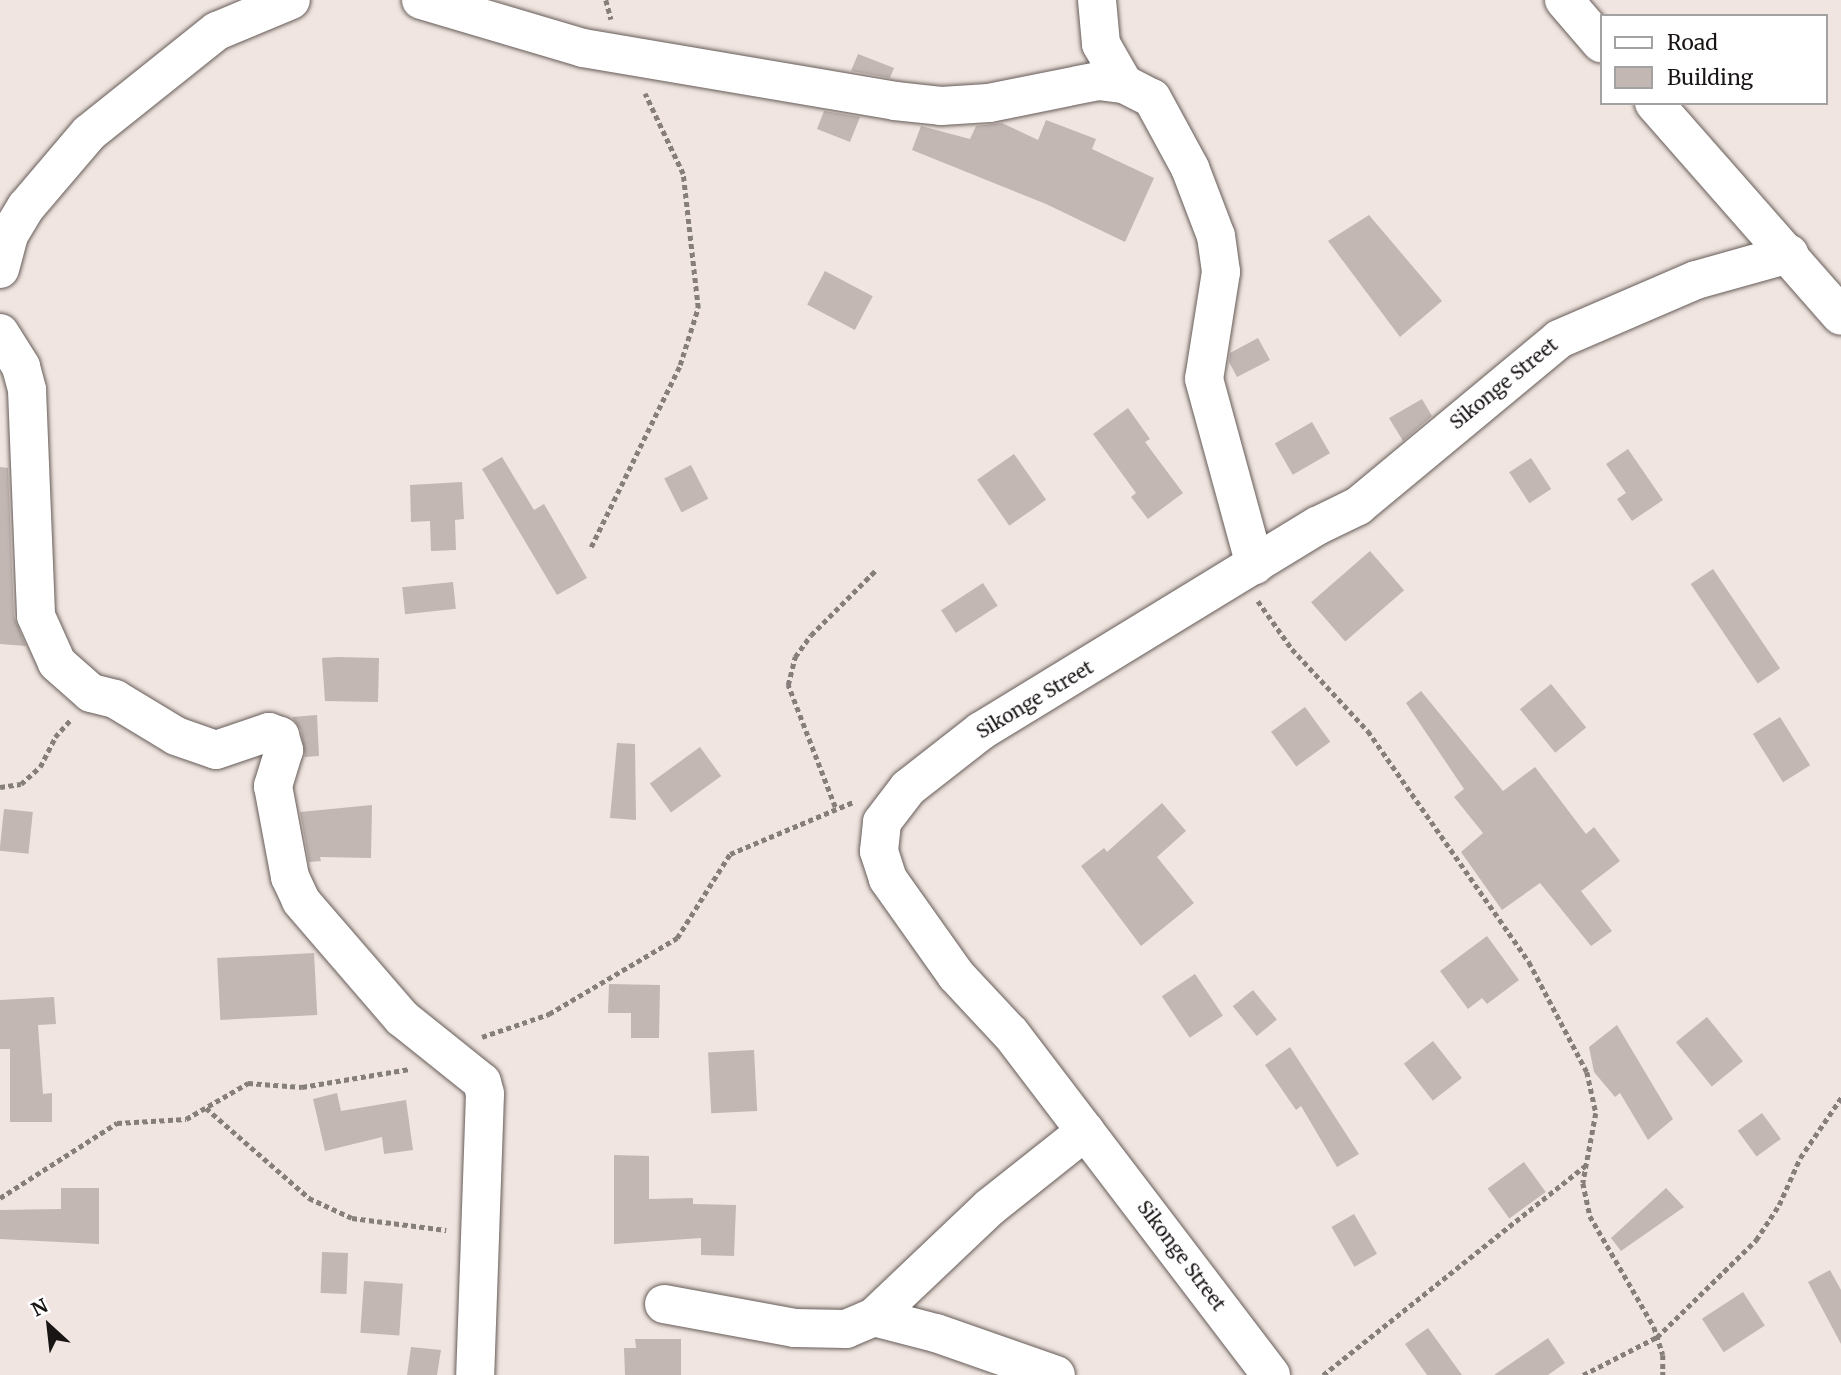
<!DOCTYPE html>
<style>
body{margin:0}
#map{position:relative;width:1841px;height:1375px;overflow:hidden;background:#f0e5e0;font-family:Merriweather,serif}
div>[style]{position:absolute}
.building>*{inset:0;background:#c2b7b3;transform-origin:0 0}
.path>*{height:4.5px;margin-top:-2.25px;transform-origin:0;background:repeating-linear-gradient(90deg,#867e7b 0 5px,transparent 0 8.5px)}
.roads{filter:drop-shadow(0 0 2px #665c58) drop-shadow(0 0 2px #665c58)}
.minor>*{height:38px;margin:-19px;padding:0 19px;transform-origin:19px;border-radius:19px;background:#fff}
span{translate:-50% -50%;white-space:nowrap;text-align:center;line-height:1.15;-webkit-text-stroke:7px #fff;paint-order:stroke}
.street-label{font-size:19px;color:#191514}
.legend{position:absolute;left:1600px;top:14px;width:228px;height:91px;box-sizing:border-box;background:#fff;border:2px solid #a3a1a1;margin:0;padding:9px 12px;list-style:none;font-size:21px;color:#191514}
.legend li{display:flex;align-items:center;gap:14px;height:35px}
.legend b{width:35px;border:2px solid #a3a1a1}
.north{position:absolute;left:14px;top:1291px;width:70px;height:70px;-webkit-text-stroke:5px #fff;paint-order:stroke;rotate:333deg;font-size:19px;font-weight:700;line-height:28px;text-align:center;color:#191514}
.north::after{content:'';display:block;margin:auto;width:24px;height:32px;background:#191514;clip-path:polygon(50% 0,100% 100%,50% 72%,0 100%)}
</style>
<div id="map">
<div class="building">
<i style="clip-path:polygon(858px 54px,894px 68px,890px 78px,851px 71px)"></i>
<i style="clip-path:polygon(824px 111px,860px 117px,850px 142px,817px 129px)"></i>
<i style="clip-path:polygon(1046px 120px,1096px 139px,1092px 149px,1154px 178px,1125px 242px,1046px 204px,912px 150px,921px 126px,970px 139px,976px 126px,1002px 123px,1038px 140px)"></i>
<i style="clip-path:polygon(1369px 215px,1442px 301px,1400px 337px,1328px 241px)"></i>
<i style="left:825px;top:271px;width:54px;height:38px;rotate:28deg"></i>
<i style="clip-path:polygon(1258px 338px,1270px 360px,1237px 377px,1229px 362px,1230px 353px)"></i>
<i style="clip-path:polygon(1422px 399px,1432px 416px,1403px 441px,1389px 418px)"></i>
<i style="clip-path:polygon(1128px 408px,1150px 439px,1145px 442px,1183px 493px,1148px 519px,1131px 497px,1136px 493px,1093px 434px)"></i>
<i style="left:1312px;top:422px;width:36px;height:43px;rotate:60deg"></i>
<i style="clip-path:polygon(1628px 449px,1663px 500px,1632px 521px,1617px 499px,1626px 493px,1606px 464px)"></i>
<i style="left:1014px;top:454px;width:56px;height:45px;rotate:55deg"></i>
<i style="clip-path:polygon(502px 457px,534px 510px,544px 504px,587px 578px,557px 595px,482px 469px)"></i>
<i style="left:1531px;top:458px;width:37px;height:26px;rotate:57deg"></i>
<i style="left:691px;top:465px;width:38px;height:30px;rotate:63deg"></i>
<i style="clip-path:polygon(0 467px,8px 468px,14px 617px,26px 646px,0 644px)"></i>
<i style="clip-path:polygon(462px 482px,464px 519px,455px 520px,456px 550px,431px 551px,430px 521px,411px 522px,410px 485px)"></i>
<i style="left:1370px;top:551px;width:52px;height:78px;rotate:49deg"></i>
<i style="left:1713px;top:569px;width:120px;height:27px;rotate:56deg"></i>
<i style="left:453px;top:582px;width:27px;height:51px;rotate:84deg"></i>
<i style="left:983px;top:583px;width:27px;height:50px;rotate:57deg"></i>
<i style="clip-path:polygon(337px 657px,379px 658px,378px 702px,325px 701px,322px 658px)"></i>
<i style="left:1551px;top:684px;width:56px;height:40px;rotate:51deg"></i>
<i style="clip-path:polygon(1421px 691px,1503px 791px,1535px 767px,1586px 834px,1594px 827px,1620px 861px,1581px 891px,1612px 931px,1591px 946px,1540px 883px,1502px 910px,1461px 852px,1483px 833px,1454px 797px,1464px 789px,1406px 703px)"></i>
<i style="left:1305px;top:707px;width:43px;height:42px;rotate:54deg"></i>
<i style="clip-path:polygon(317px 715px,319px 756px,305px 757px,301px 730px,292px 717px)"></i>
<i style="left:1780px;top:717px;width:57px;height:32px;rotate:58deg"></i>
<i style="clip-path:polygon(617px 743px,635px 744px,636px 820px,610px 818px)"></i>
<i style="left:700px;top:747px;width:36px;height:62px;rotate:54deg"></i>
<i style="clip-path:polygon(1162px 803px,1186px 831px,1157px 857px,1194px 903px,1141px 946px,1081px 866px,1104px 848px,1107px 852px)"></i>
<i style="clip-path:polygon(372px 805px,371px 858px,320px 857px,321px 861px,309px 862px,300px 812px)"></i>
<i style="left:4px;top:809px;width:29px;height:42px;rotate:6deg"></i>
<i style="clip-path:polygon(1487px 936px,1519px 980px,1487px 1004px,1482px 998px,1468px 1009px,1440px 971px)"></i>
<i style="left:314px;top:953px;width:62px;height:97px;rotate:87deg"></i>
<i style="left:1195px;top:974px;width:50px;height:40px;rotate:56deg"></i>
<i style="clip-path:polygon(609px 984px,660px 985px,659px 1038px,631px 1038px,631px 1013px,608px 1013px)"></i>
<i style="left:1253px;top:990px;width:38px;height:26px;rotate:51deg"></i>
<i style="clip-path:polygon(54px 997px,56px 1024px,38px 1025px,43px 1094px,52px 1093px,52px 1122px,10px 1122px,10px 1049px,0 1049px,0 1000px)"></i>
<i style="left:1707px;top:1017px;width:57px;height:40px;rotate:51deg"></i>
<i style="clip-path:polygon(1617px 1025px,1673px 1119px,1648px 1140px,1620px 1093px,1615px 1097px,1594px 1072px,1589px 1047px)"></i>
<i style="left:1433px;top:1041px;width:47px;height:37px;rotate:52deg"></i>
<i style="clip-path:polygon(1290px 1047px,1359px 1154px,1337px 1167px,1301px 1106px,1296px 1110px,1265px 1065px)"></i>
<i style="left:754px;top:1050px;width:61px;height:46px;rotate:87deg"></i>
<i style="clip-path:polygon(337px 1093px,341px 1111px,406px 1100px,413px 1150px,384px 1154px,382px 1137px,325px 1151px,313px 1099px)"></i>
<i style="left:1762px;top:1113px;width:32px;height:30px;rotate:54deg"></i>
<i style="clip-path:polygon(614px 1155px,649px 1156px,649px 1199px,693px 1198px,693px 1204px,736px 1205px,734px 1256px,701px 1255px,701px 1238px,614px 1244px)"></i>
<i style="left:1524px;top:1162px;width:37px;height:45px;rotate:54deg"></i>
<i style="clip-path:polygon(61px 1188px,99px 1188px,99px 1244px,0 1239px,0 1210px,61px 1209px)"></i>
<i style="clip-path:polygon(1666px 1188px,1684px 1207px,1621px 1251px,1611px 1238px)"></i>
<i style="left:1354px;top:1214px;width:46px;height:26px;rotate:60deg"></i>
<i style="left:322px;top:1252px;width:26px;height:41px;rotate:2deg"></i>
<i style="clip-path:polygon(1830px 1270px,1841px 1290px,1841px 1344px,1808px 1282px)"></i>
<i style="left:364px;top:1281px;width:39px;height:52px;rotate:4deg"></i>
<i style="left:1743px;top:1292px;width:40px;height:49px;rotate:57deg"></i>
<i style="clip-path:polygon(1428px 1328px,1462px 1375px,1427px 1375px,1405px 1344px)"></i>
<i style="clip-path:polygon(1548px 1338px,1565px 1363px,1548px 1375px,1494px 1375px)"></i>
<i style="clip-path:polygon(635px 1339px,681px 1339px,681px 1375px,625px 1375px,624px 1348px,636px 1348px)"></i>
<i style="clip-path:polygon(411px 1347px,441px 1350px,437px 1375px,407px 1375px)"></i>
</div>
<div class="path">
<i style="left:606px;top:0;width:20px;rotate:75deg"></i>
<i style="left:591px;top:547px;width:203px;rotate:-63.9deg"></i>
<i style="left:680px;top:365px;width:60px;rotate:-72.5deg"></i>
<i style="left:698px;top:308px;width:135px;rotate:-96.4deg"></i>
<i style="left:683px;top:174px;width:89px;rotate:-115.4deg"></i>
<i style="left:1258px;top:601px;width:59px;rotate:54.7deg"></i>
<i style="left:1292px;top:649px;width:112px;rotate:47.2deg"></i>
<i style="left:1368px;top:731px;width:282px;rotate:55.1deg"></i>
<i style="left:1529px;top:962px;width:124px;rotate:62.2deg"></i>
<i style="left:1587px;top:1072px;width:42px;rotate:77.6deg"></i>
<i style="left:1596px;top:1113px;width:71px;rotate:100.5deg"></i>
<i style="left:1583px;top:1183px;width:34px;rotate:78deg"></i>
<i style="left:1590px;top:1216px;width:128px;rotate:60deg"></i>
<i style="left:1654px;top:1327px;width:29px;rotate:72deg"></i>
<i style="left:1663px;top:1355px;width:20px;rotate:90deg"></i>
<i style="left:0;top:787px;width:21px;rotate:-8deg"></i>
<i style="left:21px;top:784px;width:25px;rotate:-42deg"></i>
<i style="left:40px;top:767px;width:34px;rotate:-63deg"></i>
<i style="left:55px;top:737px;width:24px;rotate:-48deg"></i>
<i style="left:835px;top:807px;width:131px;rotate:-111.1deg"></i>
<i style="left:788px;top:685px;width:29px;rotate:-76deg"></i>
<i style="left:795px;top:657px;width:27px;rotate:-54deg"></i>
<i style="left:811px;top:635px;width:91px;rotate:-45deg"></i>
<i style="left:482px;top:1037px;width:71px;rotate:-18.9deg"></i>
<i style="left:549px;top:1014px;width:149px;rotate:-30.7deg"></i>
<i style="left:677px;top:938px;width:99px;rotate:-57.8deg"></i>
<i style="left:730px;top:854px;width:134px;rotate:-22.9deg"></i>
<i style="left:206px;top:1108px;width:137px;rotate:41.1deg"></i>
<i style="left:309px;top:1198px;width:47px;rotate:24.9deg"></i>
<i style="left:352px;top:1218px;width:95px;rotate:7.3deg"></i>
<i style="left:0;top:1198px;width:139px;rotate:-32.7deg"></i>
<i style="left:117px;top:1123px;width:69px;rotate:-3.3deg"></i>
<i style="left:186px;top:1119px;width:72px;rotate:-30.1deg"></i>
<i style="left:248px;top:1083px;width:54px;rotate:4.2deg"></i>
<i style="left:302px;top:1087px;width:109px;rotate:-9.5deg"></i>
<i style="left:1323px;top:1375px;width:335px;rotate:-38.6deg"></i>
<i style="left:1583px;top:1375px;width:83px;rotate:-27.2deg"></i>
<i style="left:1657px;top:1337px;width:139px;rotate:-44.4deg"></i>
<i style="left:1756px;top:1240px;width:42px;rotate:-56.7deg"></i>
<i style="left:1779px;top:1205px;width:51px;rotate:-65.9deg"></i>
<i style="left:1800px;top:1158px;width:73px;rotate:-55.7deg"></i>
</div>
<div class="roads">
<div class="minor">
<i style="left:421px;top:0;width:169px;rotate:16.5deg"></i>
<i style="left:583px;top:48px;width:316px;rotate:9.6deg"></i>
<i style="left:895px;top:101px;width:46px;rotate:6.2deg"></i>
<i style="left:941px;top:106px;width:48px;rotate:-3.6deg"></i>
<i style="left:989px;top:103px;width:111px;rotate:-11.4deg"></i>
<i style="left:1098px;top:81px;width:26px;rotate:7deg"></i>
<i style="left:1124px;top:84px;width:31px;rotate:27deg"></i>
<i style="left:1152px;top:98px;width:80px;rotate:61.5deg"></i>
<i style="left:1190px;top:168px;width:73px;rotate:69.1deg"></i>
<i style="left:1216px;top:236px;width:36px;rotate:82deg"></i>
<i style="left:1221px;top:272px;width:108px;rotate:99deg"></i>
<i style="left:1204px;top:379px;width:193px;rotate:74.7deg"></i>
<i style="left:1097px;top:0;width:44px;rotate:84.8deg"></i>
<i style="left:1101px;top:44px;width:46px;rotate:60.1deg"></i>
<i style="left:1564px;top:0;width:57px;rotate:49.3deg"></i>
<i style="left:1654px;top:103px;width:283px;rotate:48.7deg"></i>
<i style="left:0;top:269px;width:35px;rotate:-75deg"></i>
<i style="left:9px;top:235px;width:33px;rotate:-59deg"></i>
<i style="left:26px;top:207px;width:97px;rotate:-49.6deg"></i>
<i style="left:89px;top:133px;width:164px;rotate:-38.6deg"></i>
<i style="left:217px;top:31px;width:80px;rotate:-22.7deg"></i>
<i style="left:0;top:333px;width:40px;rotate:58deg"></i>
<i style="left:21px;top:367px;width:24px;rotate:75deg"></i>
<i style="left:27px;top:390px;width:226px;rotate:87.7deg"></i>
<i style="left:36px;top:616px;width:51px;rotate:65.9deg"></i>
<i style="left:57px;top:663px;width:45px;rotate:41.4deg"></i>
<i style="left:91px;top:693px;width:25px;rotate:14deg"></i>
<i style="left:115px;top:699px;width:71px;rotate:31.2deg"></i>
<i style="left:176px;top:736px;width:42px;rotate:19.3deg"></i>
<i style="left:216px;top:750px;width:56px;rotate:-18.8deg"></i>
<i style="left:269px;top:732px;width:12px;rotate:20deg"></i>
<i style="left:280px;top:736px;width:15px;rotate:74deg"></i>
<i style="left:284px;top:750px;width:38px;rotate:107deg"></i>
<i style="left:273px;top:786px;width:93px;rotate:79.4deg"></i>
<i style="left:290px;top:877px;width:26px;rotate:65deg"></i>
<i style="left:301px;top:901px;width:155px;rotate:49.2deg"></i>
<i style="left:402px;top:1018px;width:102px;rotate:38.7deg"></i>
<i style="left:482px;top:1082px;width:12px;rotate:76deg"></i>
<i style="left:485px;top:1094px;width:281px;rotate:92deg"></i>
<i style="left:664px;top:1304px;width:133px;rotate:10.4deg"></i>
<i style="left:795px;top:1328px;width:51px;rotate:1.1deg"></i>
<i style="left:846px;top:1329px;width:30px;rotate:-23deg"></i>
<i style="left:874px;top:1317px;width:160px;rotate:-43.5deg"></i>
<i style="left:990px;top:1207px;width:122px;rotate:-38.4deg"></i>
<i style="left:874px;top:1317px;width:64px;rotate:14.5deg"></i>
<i style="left:936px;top:1333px;width:127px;rotate:19.3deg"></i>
<i style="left:1271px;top:1375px;width:430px;rotate:-127.3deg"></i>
<i style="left:1010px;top:1033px;width:79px;rotate:-133deg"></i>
<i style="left:956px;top:975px;width:118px;rotate:-125.3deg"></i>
<i style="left:888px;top:879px;width:29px;rotate:-108deg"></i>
<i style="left:879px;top:851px;width:29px;rotate:-84deg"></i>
<i style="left:882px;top:822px;width:43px;rotate:-52.6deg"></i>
<i style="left:908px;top:788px;width:93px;rotate:-38deg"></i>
<i style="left:981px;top:731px;width:394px;rotate:-31.4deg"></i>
<i style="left:1317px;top:526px;width:46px;rotate:-26deg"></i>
<i style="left:1358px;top:506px;width:261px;rotate:-39.7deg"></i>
<i style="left:1559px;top:339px;width:149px;rotate:-23.3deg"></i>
<i style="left:1696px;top:280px;width:97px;rotate:-15.6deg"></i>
</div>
</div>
<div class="street-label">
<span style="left:1504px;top:384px;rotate:-39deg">Sikonge Street</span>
<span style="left:1035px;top:700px;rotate:-31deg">Sikonge Street</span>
<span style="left:1181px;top:1256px;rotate:53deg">Sikonge Street</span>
</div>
<ul class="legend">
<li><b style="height:9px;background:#fff"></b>Road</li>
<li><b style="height:19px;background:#c2b7b3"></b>Building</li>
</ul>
<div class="north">N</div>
</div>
